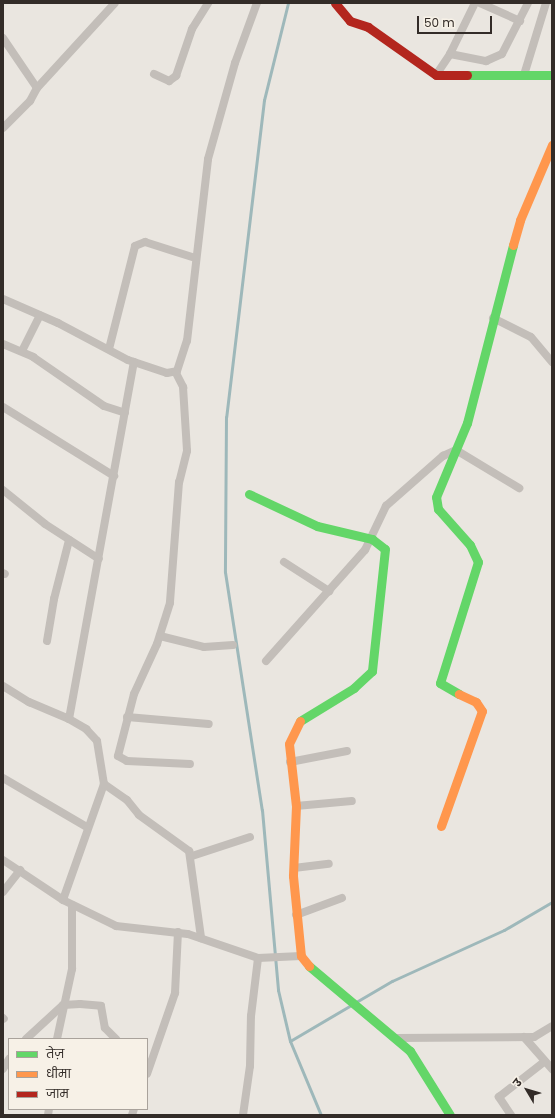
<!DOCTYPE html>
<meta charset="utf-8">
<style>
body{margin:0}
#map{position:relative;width:555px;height:1118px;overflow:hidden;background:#eae6e0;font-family:Poppins,"Noto Sans Devanagari",sans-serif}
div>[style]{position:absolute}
.stream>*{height:3px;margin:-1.5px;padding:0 1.5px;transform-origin:1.5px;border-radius:1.5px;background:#9eb8ba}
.street>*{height:8px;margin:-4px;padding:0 4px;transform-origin:4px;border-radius:4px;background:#c3beb9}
.fast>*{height:9px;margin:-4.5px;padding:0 4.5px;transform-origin:4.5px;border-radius:4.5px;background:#63d668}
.slow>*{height:9px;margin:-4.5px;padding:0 4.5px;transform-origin:4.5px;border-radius:4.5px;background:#ff974d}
.jam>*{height:9px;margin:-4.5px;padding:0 4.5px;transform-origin:4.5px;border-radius:4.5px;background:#b3261e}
span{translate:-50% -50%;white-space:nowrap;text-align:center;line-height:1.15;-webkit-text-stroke:3px #f7f1e7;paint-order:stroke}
.frame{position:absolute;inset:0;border:4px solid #332c28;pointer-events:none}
.legend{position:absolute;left:8px;top:1038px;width:140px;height:72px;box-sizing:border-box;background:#f7f1e7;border:1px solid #a9a29b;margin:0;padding:5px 7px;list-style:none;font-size:12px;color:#332c28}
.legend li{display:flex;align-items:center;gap:8px;height:20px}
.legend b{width:20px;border:1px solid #a9a29b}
.north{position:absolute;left:507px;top:1070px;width:40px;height:40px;-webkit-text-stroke:3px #f7f1e7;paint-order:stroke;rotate:308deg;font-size:11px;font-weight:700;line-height:16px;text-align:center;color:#332c28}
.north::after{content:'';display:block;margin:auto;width:14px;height:18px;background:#332c28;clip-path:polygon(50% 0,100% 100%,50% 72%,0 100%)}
.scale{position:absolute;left:417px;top:16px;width:75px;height:18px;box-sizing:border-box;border:2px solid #332c28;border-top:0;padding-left:5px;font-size:12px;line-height:14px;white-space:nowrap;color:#332c28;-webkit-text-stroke:3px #f7f1e7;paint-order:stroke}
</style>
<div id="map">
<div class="stream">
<i style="left:288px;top:3px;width:100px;rotate:103.9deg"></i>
<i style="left:264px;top:100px;width:319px;rotate:96.8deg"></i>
<i style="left:226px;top:417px;width:155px;rotate:90.4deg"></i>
<i style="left:225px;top:572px;width:241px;rotate:81.2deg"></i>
<i style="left:262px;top:810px;width:181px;rotate:84.9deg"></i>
<i style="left:278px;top:990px;width:52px;rotate:76.8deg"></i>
<i style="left:290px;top:1041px;width:80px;rotate:67.3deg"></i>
<i style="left:356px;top:1002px;width:42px;rotate:-30.3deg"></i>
<i style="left:392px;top:981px;width:123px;rotate:-24.5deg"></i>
<i style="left:504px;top:930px;width:56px;rotate:-30.3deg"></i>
<i style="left:290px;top:1041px;width:71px;rotate:-30.5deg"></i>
</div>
<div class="street">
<i style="left:480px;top:3px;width:44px;rotate:24.2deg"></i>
<i style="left:3px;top:38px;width:60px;rotate:55.8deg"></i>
<i style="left:37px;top:88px;width:15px;rotate:118deg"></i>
<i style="left:30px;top:101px;width:38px;rotate:135deg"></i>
<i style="left:450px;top:54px;width:57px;rotate:-63.9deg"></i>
<i style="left:154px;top:74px;width:17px;rotate:25deg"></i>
<i style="left:169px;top:81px;width:9px;rotate:-36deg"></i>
<i style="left:176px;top:76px;width:50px;rotate:-71.2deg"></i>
<i style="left:192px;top:29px;width:31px;rotate:-58deg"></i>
<i style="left:436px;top:75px;width:25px;rotate:-56deg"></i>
<i style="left:450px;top:54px;width:37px;rotate:11deg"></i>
<i style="left:486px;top:61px;width:17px;rotate:-24deg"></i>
<i style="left:502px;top:54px;width:57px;rotate:-63deg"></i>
<i style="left:524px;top:75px;width:75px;rotate:-73deg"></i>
<i style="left:37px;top:88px;width:115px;rotate:-47.5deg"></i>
<i style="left:3px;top:299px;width:60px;rotate:23.6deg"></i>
<i style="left:58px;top:323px;width:79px;rotate:27.9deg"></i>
<i style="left:128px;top:360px;width:41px;rotate:18.4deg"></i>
<i style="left:167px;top:373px;width:10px;rotate:-11deg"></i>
<i style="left:177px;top:371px;width:32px;rotate:-72deg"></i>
<i style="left:187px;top:341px;width:183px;rotate:-83.4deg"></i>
<i style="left:208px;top:159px;width:100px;rotate:-74.3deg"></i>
<i style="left:235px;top:63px;width:64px;rotate:-69.9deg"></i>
<i style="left:493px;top:318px;width:42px;rotate:26.6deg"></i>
<i style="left:531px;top:337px;width:33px;rotate:50deg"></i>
<i style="left:3px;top:344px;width:33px;rotate:23deg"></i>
<i style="left:33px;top:357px;width:86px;rotate:34.6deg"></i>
<i style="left:104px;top:406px;width:22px;rotate:18deg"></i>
<i style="left:109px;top:349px;width:106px;rotate:-75.8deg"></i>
<i style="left:135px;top:246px;width:11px;rotate:-22deg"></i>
<i style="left:145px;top:242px;width:52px;rotate:17.7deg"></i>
<i style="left:22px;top:351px;width:40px;rotate:-63.4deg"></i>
<i style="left:176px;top:373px;width:16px;rotate:63deg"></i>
<i style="left:183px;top:387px;width:64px;rotate:86.4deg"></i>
<i style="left:187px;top:451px;width:32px;rotate:104deg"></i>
<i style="left:179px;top:482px;width:121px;rotate:94.3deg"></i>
<i style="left:170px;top:603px;width:43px;rotate:107.6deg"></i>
<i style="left:157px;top:644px;width:55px;rotate:114.7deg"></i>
<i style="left:134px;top:694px;width:64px;rotate:104.5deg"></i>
<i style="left:118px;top:756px;width:10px;rotate:29deg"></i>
<i style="left:127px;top:761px;width:63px;rotate:2.7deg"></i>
<i style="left:3px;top:407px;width:131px;rotate:31.9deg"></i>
<i style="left:3px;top:490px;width:54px;rotate:39deg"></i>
<i style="left:45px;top:524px;width:64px;rotate:32.9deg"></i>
<i style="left:284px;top:562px;width:54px;rotate:32.8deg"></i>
<i style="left:3px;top:573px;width:2px;rotate:27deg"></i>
<i style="left:160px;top:636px;width:45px;rotate:14deg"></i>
<i style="left:204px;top:647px;width:29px;rotate:-4deg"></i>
<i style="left:47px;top:641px;width:43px;rotate:-80.5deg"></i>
<i style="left:54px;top:599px;width:61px;rotate:-75.7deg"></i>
<i style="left:266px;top:661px;width:149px;rotate:-48.3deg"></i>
<i style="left:365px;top:550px;width:49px;rotate:-64.5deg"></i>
<i style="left:386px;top:506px;width:76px;rotate:-41.3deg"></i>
<i style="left:443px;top:456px;width:14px;rotate:-25deg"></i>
<i style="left:456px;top:450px;width:74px;rotate:31.1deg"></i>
<i style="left:3px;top:686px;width:31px;rotate:32deg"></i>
<i style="left:29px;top:702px;width:43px;rotate:23deg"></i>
<i style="left:69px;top:719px;width:20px;rotate:30deg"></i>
<i style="left:86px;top:729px;width:16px;rotate:47deg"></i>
<i style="left:97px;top:741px;width:44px;rotate:80.8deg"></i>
<i style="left:104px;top:784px;width:123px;rotate:109.5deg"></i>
<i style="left:127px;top:717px;width:82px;rotate:4.9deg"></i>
<i style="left:69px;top:719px;width:363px;rotate:-79.7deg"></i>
<i style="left:290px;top:762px;width:58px;rotate:-10.9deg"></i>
<i style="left:3px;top:778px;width:97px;rotate:30.3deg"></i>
<i style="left:104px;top:784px;width:28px;rotate:35deg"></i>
<i style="left:127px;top:800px;width:19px;rotate:51deg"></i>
<i style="left:139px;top:815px;width:62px;rotate:35.8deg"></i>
<i style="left:189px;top:851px;width:88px;rotate:82.1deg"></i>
<i style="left:296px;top:806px;width:56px;rotate:-5.1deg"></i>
<i style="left:192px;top:856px;width:61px;rotate:-18.1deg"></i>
<i style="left:3px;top:860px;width:72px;rotate:33.7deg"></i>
<i style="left:63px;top:900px;width:59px;rotate:26.1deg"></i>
<i style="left:116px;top:926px;width:72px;rotate:6.3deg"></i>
<i style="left:188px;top:934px;width:74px;rotate:18.9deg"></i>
<i style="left:258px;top:958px;width:43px;rotate:-2.7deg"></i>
<i style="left:294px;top:868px;width:35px;rotate:-7deg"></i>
<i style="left:3px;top:892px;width:28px;rotate:-52deg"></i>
<i style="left:296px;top:915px;width:49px;rotate:-20.3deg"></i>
<i style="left:3px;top:1018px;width:1px;rotate:45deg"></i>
<i style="left:524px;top:1037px;width:43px;rotate:48.8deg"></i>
<i style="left:396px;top:1038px;width:138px;rotate:-0.4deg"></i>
<i style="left:534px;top:1037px;width:21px;rotate:-31deg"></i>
<i style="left:26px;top:1039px;width:50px;rotate:-42.6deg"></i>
<i style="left:63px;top:1005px;width:17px;rotate:-3deg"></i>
<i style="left:80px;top:1004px;width:21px;rotate:5deg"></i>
<i style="left:101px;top:1006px;width:22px;rotate:80deg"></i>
<i style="left:105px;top:1028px;width:16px;rotate:45deg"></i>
<i style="left:57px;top:1039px;width:72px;rotate:-77.9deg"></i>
<i style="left:72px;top:969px;width:64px;rotate:-90deg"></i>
<i style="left:3px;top:1069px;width:12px;rotate:-59deg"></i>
<i style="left:147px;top:1074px;width:86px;rotate:-70.9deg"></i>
<i style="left:175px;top:993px;width:61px;rotate:-87.2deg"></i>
<i style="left:48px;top:1115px;width:6px;rotate:-81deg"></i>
<i style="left:132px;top:1115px;width:6px;rotate:-72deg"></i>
<i style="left:243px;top:1115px;width:49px;rotate:-81.9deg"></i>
<i style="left:250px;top:1066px;width:50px;rotate:-88.9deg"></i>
<i style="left:251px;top:1016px;width:58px;rotate:-83.1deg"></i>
<i style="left:511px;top:1115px;width:22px;rotate:-124deg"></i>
<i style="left:499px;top:1097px;width:58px;rotate:-38deg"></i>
</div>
<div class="fast">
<i style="left:467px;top:75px;width:85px"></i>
<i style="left:249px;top:494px;width:75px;rotate:25.2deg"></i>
<i style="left:317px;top:526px;width:57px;rotate:13.3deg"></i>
<i style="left:372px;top:539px;width:16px;rotate:38deg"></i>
<i style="left:385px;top:549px;width:123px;rotate:96.1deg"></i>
<i style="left:372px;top:671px;width:25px;rotate:137deg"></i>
<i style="left:354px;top:688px;width:63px;rotate:148.6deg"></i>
<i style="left:459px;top:694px;width:22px;rotate:-150deg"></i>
<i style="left:440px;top:683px;width:127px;rotate:-72.6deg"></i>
<i style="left:478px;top:562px;width:19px;rotate:-115deg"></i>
<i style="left:470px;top:545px;width:48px;rotate:-131.6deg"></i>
<i style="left:438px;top:509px;width:12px;rotate:-99deg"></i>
<i style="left:436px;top:497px;width:80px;rotate:-67.3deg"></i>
<i style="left:467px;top:423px;width:184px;rotate:-75.5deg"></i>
<i style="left:309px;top:966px;width:132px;rotate:40.1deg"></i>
<i style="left:410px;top:1051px;width:75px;rotate:58deg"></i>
</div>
<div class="slow">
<i style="left:513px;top:245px;width:26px;rotate:-74deg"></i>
<i style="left:520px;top:220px;width:82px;rotate:-66.9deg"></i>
<i style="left:300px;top:721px;width:25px;rotate:116deg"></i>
<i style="left:289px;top:744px;width:62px;rotate:83.6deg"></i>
<i style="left:296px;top:806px;width:70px;rotate:92.5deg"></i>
<i style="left:293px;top:876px;width:80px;rotate:84.3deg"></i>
<i style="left:301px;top:956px;width:13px;rotate:51deg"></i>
<i style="left:441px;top:826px;width:122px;rotate:-70.4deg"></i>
<i style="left:482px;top:711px;width:11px;rotate:-124deg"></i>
<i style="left:476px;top:702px;width:19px;rotate:-155deg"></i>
</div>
<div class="jam">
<i style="left:335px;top:3px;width:23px;rotate:50deg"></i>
<i style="left:350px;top:21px;width:19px;rotate:18deg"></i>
<i style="left:368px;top:27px;width:83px;rotate:35.2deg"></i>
<i style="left:436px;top:75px;width:31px"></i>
</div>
<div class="frame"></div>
<ul class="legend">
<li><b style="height:5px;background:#63d668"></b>तेज़</li>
<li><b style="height:5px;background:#ff974d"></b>धीमा</li>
<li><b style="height:5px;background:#b3261e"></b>जाम</li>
</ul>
<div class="north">उ</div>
<div class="scale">50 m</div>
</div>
